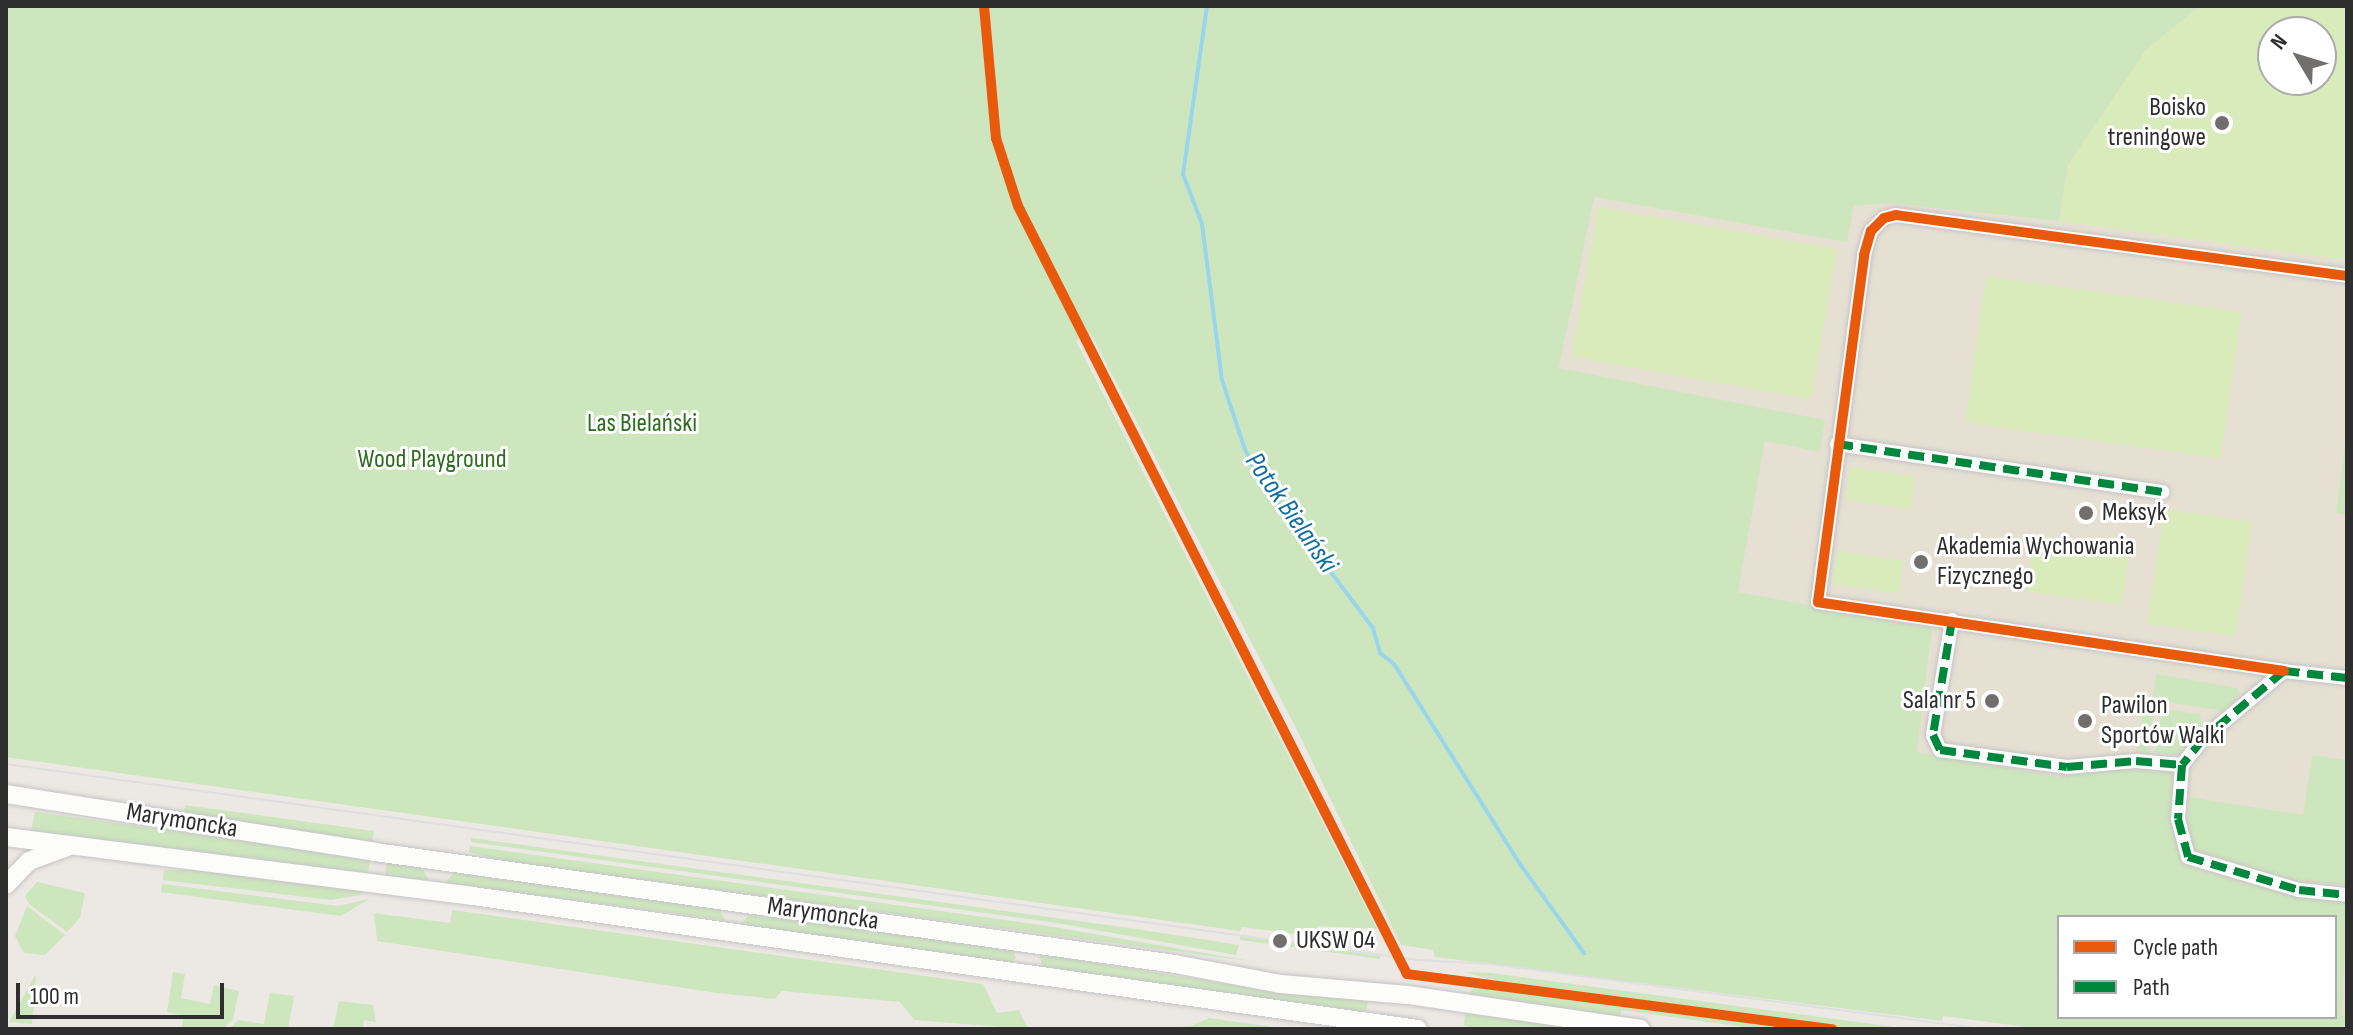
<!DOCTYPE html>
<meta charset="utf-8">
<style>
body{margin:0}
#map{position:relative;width:2353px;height:1035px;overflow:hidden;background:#ece8e4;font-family:"Sofia Sans Condensed",sans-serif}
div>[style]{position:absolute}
.education>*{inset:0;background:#e6e0d3}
.green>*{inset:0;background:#cee6be}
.pitch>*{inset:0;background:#d9eabb;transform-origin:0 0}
.stream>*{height:4px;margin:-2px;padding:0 2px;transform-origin:2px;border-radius:2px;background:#99d6ec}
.roads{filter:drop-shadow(0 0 2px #c5c4c5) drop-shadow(0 0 2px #c5c4c5)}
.street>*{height:14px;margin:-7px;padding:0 7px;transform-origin:7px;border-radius:7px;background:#fcfcfb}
.secondary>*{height:18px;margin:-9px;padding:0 9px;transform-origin:9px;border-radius:9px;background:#fcfcfb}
.tram>*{height:2px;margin:-1px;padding:0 1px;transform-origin:1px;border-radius:1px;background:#dfdfe1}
.quiet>*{height:8px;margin-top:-4px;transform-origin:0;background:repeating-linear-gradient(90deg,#00873e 0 16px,transparent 0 24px)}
.cycleway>*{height:10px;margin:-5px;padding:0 5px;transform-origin:5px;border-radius:5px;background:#e8590c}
.dots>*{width:22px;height:22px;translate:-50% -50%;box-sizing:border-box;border:4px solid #fff;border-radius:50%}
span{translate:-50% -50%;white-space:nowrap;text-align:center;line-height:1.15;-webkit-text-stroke:6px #fff;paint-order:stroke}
.poi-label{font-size:26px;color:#2e2e2e}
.right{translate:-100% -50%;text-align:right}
.left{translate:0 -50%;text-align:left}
.park-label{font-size:26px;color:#2c6e1b}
.street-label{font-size:26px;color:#2e2e2e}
.water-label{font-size:28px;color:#0d6fa3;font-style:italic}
.frame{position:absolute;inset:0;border:8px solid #2e2e2e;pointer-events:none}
.legend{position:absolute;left:2057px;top:915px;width:280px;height:104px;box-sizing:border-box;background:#fff;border:2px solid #ababab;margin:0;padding:10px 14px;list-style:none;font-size:24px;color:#2e2e2e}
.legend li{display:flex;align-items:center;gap:16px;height:40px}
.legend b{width:40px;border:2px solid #ababab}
.north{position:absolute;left:2257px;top:16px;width:80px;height:80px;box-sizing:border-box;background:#fff;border:2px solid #ababab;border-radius:50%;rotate:308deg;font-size:22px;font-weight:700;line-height:32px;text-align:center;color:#2e2e2e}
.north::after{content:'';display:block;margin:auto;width:28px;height:36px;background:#706f6e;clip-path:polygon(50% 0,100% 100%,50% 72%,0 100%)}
.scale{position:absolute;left:16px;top:983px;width:208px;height:36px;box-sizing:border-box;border:4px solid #2e2e2e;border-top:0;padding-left:10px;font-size:24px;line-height:28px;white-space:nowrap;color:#2e2e2e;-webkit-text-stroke:6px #fff;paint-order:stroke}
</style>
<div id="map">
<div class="education">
<i style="clip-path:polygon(evenodd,2129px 6px,2347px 6px,2347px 1029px,2064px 1029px,1420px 208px,2129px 6px,2273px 32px,2321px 32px,2321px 80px,2273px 80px,2273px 32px,2129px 6px,2059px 917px,2335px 917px,2335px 1017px,2059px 1017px,2059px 917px)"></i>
</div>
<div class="green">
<i style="clip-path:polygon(evenodd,6px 6px,2200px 6px,2146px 50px,2068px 165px,2059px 221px,1889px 203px,1854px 206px,1847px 242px,1594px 197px,1559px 368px,1825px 420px,1820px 452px,1765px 441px,1738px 592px,1932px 628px,1917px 752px,2059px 777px,2110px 769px,2174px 772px,2181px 859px,2198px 870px,2295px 895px,2347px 902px,2342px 1015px,2347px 1017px,2347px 1029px,2042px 1029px,1943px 1016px,1942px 1021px,1435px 957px,1433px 950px,1401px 945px,1297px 730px,1091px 334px,1076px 341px,1377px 929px,1318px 926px,1316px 937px,1242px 927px,1240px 931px,6px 757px,6px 6px,2059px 917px,2335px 917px,2335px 1017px,2059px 1017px,2059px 917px)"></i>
<i style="clip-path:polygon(2347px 428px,2347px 515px,2336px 513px)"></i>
<i style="clip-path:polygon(2156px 674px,2238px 688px,2240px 693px,2226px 711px,2152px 700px)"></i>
<i style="clip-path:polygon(2143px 709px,2151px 710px,2153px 718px,2149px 753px,2137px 752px)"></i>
<i style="clip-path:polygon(2162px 709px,2200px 714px,2202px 730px,2184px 755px,2155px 753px)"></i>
<i style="clip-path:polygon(2312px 755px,2347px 760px,2347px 885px,2294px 881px,2193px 850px,2188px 834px,2189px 797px,2303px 815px)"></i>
<i style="clip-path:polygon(185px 805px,374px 831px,374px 832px,372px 843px,184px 812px)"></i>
<i style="clip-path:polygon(35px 812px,370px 858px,368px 873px,31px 832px)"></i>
<i style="clip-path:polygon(471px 838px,1136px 929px,1239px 945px,1236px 955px,1051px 922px,471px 842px)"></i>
<i style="clip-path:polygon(470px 846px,1048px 926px,1256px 962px,507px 862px,469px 852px)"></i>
<i style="clip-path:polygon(387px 860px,421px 867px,429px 880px,385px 876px)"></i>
<i style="clip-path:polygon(164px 870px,227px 870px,366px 889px,360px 895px,331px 900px,163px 880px)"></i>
<i style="clip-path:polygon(456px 871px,719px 908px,725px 920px,444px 883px)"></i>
<i style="clip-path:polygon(37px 882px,85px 893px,80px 918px,67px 932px,29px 904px,25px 896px)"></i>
<i style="clip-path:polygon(162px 884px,338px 906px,369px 899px,341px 916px,161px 892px)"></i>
<i style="clip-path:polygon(27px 906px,65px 935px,45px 955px,24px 953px,15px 936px)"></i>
<i style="clip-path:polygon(452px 910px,983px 984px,997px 1013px,1019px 1010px,1028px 1029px,914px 1020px,900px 1002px,782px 991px,775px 999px,717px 993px,377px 941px,374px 913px,450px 923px)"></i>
<i style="clip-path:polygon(751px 913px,1012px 948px,1016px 958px,1011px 963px,740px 925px)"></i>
<i style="clip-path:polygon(1240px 936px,1380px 956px,1380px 959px,1240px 940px)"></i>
<i style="clip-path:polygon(1040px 954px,1258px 989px,1368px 1001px,1366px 1012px,1042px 967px)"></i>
<i style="clip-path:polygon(173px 972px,185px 974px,181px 998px,210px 1004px,214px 985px,239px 991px,233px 1019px,223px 1029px,182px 1029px,183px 1016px,167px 1012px)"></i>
<i style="clip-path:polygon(1467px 972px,1491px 973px,1910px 1029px,1854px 1029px,1488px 979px)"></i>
<i style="clip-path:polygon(36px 976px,32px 1024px,9px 1022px,35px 976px)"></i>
<i style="clip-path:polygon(1480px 982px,1770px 1024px,1769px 1029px,1758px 1029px,1621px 1010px,1620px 1017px,1468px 994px)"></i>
<i style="clip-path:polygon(270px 993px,294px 996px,288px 1029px,229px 1029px,238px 1020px,264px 1024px)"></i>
<i style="clip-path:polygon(339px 1001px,373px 1005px,376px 1022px,364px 1020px,363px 1029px,333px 1029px)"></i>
<i style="clip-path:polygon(1465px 1013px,1502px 1018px,1578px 1029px,1482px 1029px,1464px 1026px)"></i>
<i style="clip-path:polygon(1209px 1018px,1288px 1029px,1139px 1029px,1191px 1026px)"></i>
</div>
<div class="pitch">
<i style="clip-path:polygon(evenodd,2200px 6px,2347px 6px,2347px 260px,2059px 221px,2068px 165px,2146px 50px,2200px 6px,2273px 32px,2321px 32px,2321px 80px,2273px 80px,2273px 32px)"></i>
<i style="left:1598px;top:207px;width:243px;height:152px;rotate:10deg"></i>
<i style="left:1986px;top:276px;width:258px;height:148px;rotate:8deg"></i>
<i style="left:1850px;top:467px;width:66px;height:33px;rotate:8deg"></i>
<i style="left:2164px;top:509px;width:89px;height:116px;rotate:8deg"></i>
<i style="left:2034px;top:541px;width:96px;height:51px;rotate:8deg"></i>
<i style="left:1837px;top:551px;width:67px;height:33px;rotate:8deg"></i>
</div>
<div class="stream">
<i style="left:1207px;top:6px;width:170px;rotate:98.1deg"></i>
<i style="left:1183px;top:174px;width:53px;rotate:69.2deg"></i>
<i style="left:1202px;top:224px;width:157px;rotate:82.7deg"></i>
<i style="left:1222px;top:380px;width:71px;rotate:71.8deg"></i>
<i style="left:1244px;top:447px;width:26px;rotate:65deg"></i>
<i style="left:1255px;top:471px;width:196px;rotate:53.1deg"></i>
<i style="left:1373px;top:628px;width:26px;rotate:74deg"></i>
<i style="left:1380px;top:653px;width:18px;rotate:38deg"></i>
<i style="left:1394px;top:664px;width:236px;rotate:57.8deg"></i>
<i style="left:1520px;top:864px;width:110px;rotate:54.3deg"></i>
</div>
<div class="roads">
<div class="street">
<i style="left:1837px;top:444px;width:329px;rotate:8.4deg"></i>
<i style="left:1952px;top:620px;width:117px;rotate:99.4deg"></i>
<i style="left:1933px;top:735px;width:17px;rotate:65deg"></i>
<i style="left:1940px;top:750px;width:128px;rotate:7.6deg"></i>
<i style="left:2067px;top:767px;width:69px;rotate:-5deg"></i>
<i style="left:2136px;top:761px;width:46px;rotate:5deg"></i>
<i style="left:2284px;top:671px;width:471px;rotate:-171.6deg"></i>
<i style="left:1818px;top:602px;width:350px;rotate:-82.4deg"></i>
<i style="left:1864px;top:255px;width:25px;rotate:-74deg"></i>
<i style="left:1871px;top:231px;width:18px;rotate:-45deg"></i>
<i style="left:1884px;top:218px;width:12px;rotate:-14deg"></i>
<i style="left:1896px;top:215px;width:455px;rotate:7.7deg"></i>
<i style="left:2347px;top:678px;width:63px;rotate:-173.7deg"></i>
<i style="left:2284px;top:671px;width:106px;rotate:140deg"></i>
<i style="left:2203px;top:739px;width:33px;rotate:129deg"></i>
<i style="left:2182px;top:765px;width:54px;rotate:94.2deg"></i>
<i style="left:2178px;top:819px;width:39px;rotate:75deg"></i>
<i style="left:2188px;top:857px;width:116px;rotate:16.6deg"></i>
<i style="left:2299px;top:890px;width:48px;rotate:5.9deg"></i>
</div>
<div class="secondary">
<i style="left:6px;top:794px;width:374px;rotate:8.9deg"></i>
<i style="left:375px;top:852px;width:808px;rotate:7.97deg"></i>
<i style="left:1175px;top:964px;width:108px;rotate:10.7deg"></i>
<i style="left:1281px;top:984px;width:127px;rotate:5deg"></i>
<i style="left:1408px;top:995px;width:235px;rotate:8.3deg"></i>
<i style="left:6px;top:837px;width:471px;rotate:7.2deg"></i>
<i style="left:473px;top:896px;width:954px;rotate:8.01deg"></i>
<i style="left:6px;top:885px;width:33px;rotate:-46deg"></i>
<i style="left:29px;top:861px;width:40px;rotate:-20.2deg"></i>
</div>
</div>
<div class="tram">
<i style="left:6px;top:764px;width:1425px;rotate:7.91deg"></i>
<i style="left:1417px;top:960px;width:73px;rotate:3.1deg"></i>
<i style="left:1490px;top:964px;width:497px;rotate:7.5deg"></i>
</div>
<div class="quiet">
<i style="left:1837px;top:444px;width:329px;rotate:8.4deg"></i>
<i style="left:1952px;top:620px;width:117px;rotate:99.4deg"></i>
<i style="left:1933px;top:735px;width:17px;rotate:65deg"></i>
<i style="left:1940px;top:750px;width:128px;rotate:7.6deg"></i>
<i style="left:2067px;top:767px;width:69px;rotate:-5deg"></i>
<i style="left:2136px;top:761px;width:46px;rotate:5deg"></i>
<i style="left:2347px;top:678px;width:63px;rotate:-173.7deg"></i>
<i style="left:2284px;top:671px;width:106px;rotate:140deg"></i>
<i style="left:2203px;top:739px;width:33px;rotate:129deg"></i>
<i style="left:2182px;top:765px;width:54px;rotate:94.2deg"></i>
<i style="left:2178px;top:819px;width:39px;rotate:75deg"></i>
<i style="left:2188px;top:857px;width:116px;rotate:16.6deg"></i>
<i style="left:2299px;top:890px;width:48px;rotate:5.9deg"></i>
</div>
<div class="cycleway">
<i style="left:984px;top:6px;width:133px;rotate:84.8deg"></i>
<i style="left:996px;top:138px;width:71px;rotate:72.1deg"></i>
<i style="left:1018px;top:206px;width:861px;rotate:63.14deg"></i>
<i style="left:1407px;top:974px;width:429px;rotate:7.4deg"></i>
<i style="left:2284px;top:671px;width:471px;rotate:-171.6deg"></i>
<i style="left:1818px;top:602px;width:350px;rotate:-82.4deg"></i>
<i style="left:1864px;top:255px;width:25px;rotate:-74deg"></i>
<i style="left:1871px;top:231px;width:18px;rotate:-45deg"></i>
<i style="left:1884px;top:218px;width:12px;rotate:-14deg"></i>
<i style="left:1896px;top:215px;width:455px;rotate:7.7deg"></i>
</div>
<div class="dots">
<i style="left:2222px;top:123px;background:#706f6e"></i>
<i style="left:2086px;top:513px;background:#706f6e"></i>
<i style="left:1921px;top:562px;background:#706f6e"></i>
<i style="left:1992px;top:701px;background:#706f6e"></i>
<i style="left:2085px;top:721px;background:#706f6e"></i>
<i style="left:1280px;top:941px;background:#706f6e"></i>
</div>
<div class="poi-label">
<span class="right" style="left:2206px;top:123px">Boisko<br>treningowe</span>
<span class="left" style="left:2102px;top:513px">Meksyk</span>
<span class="left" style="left:1937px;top:562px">Akademia Wychowania<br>Fizycznego</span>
<span class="right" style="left:1976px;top:701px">Sala nr 5</span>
<span class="left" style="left:2101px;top:721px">Pawilon<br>Sportów Walki</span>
<span class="left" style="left:1296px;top:941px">UKSW 04</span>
</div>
<div class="park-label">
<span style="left:642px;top:424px">Las Bielański</span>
<span style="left:432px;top:460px">Wood Playground</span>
</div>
<div class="street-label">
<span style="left:182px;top:821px;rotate:9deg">Marymoncka</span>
<span style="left:823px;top:914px;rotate:8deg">Marymoncka</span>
</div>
<div class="water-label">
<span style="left:1291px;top:513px;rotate:55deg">Potok Bielański</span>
</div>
<div class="frame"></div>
<ul class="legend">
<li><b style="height:10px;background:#e8590c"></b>Cycle path</li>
<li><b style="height:10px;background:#00873e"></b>Path</li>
</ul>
<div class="north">N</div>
<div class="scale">100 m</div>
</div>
